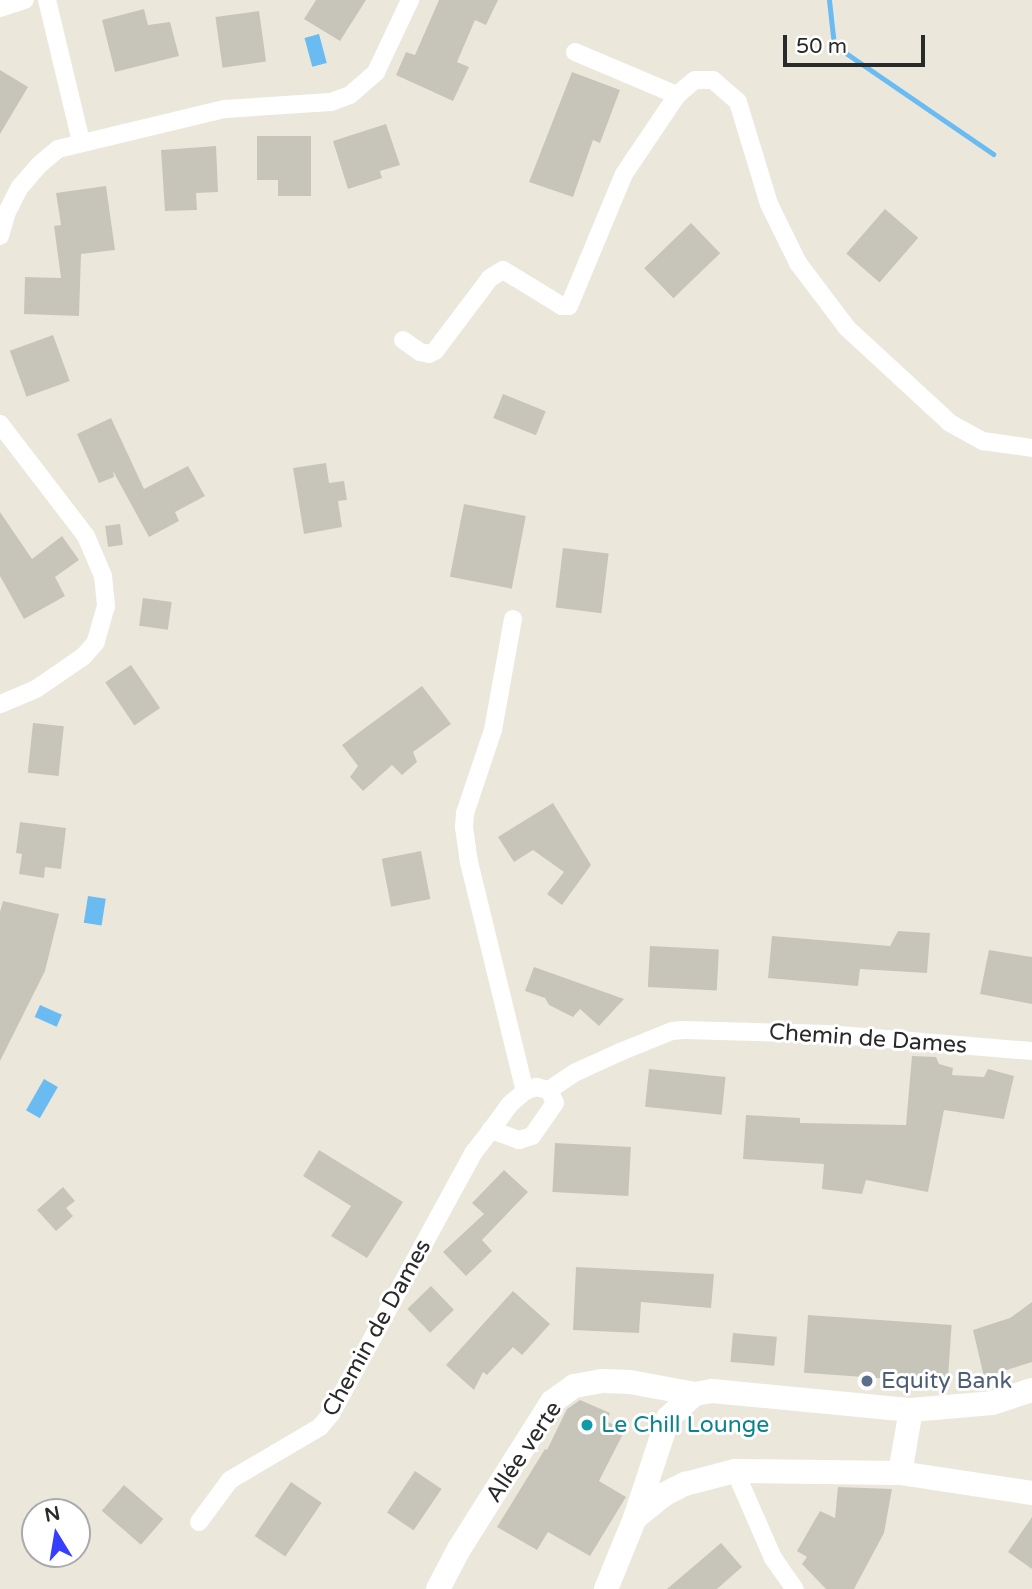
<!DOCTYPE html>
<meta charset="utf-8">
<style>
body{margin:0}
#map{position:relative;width:1032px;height:1589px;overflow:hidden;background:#ece7db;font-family:"Varela Round",sans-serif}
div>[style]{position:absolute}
.water>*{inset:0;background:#6abbf2;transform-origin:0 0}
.stream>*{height:5px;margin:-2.5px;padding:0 2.5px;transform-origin:2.5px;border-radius:2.5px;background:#6abbf2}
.building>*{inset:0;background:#c7c5ba;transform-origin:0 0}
.street>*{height:18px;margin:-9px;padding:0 9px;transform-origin:9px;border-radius:9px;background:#fff}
.secondary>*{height:24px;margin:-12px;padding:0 12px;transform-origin:12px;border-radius:12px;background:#fff}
.dots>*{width:19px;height:19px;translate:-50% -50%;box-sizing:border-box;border:4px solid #fff;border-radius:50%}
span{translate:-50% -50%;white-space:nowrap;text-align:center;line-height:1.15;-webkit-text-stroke:6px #fff;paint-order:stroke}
.street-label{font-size:23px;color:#2a2a2a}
.service-label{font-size:23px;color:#4e5e75}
.left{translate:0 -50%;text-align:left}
.culture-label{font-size:23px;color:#0d838f}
.north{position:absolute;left:21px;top:1498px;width:70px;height:70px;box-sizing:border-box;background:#fff;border:2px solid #aaa;border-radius:50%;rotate:349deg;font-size:19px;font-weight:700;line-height:28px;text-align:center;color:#2a2a2a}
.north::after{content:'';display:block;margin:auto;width:24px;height:32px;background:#363fff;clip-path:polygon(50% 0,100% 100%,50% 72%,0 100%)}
.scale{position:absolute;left:783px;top:35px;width:142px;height:32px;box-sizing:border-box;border:4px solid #2a2a2a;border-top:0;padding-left:9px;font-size:21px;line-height:24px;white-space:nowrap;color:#2a2a2a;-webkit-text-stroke:5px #fff;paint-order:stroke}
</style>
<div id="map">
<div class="water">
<i style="left:319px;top:34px;width:30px;height:15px;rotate:75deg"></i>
<i style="left:88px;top:896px;width:18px;height:27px;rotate:9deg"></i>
<i style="left:40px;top:1005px;width:24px;height:13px;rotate:24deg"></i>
<i style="left:44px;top:1079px;width:16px;height:36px;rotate:30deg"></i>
</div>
<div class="stream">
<i style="left:829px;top:0;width:45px;rotate:83.7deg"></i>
<i style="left:834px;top:45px;width:193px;rotate:34.4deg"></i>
</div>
<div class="building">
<i style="clip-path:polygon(316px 0,366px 0,340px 41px,304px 19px)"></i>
<i style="clip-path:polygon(439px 0,498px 0,486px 25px,475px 20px,457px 62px,469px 67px,453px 101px,396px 75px,406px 52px,415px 55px)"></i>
<i style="clip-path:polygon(144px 9px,148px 25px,170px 22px,179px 56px,115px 72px,102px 20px)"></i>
<i style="left:259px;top:11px;width:51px;height:44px;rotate:82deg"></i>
<i style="clip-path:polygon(0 70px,28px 87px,0 134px)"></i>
<i style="clip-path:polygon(572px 72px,620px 90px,600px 143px,593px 140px,573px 197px,529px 182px)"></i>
<i style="clip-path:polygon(386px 124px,400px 165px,380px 171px,382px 178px,348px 189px,333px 141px)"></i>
<i style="clip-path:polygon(257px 136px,311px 136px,311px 196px,278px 196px,278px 180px,257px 180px)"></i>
<i style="clip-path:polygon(216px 146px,218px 192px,196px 193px,197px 210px,165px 211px,161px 150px)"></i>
<i style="clip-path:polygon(106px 186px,115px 250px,81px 254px,79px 316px,24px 314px,25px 277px,61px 278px,54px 226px,61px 225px,56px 193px)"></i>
<i style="left:885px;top:209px;width:44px;height:59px;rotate:41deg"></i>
<i style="left:691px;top:223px;width:42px;height:65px;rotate:46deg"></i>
<i style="left:53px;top:335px;width:49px;height:46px;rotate:70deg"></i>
<i style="left:503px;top:394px;width:46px;height:26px;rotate:22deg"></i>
<i style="clip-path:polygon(111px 418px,144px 489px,188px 466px,205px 496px,175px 512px,179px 521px,149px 537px,113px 471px,114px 477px,99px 483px,77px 434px)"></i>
<i style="clip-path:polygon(326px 463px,329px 483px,344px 481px,347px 500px,338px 501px,342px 527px,304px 534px,293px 468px)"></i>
<i style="left:464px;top:504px;width:63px;height:74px;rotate:11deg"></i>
<i style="clip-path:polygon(0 512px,32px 559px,62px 536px,79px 560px,55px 577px,65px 596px,24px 619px,0 576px)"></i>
<i style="left:120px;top:524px;width:21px;height:15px;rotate:82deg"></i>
<i style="left:563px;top:548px;width:46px;height:60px;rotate:7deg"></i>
<i style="left:143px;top:598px;width:29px;height:28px;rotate:8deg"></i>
<i style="left:131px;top:665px;width:52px;height:31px;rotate:56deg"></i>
<i style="clip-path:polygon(422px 686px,451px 724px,413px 752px,417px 762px,402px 775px,392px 765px,363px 791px,350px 777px,358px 766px,342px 745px)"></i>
<i style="left:33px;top:723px;width:31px;height:50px;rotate:6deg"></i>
<i style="clip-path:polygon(553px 803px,591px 865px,562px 905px,547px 894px,564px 872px,533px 850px,514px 862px,498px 837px)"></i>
<i style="clip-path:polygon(20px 822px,66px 828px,61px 869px,45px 867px,44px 878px,19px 874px,22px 854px,16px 853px)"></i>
<i style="left:421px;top:851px;width:49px;height:40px;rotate:79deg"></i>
<i style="clip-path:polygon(3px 901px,59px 914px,45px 971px,0 1061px,0 912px)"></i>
<i style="clip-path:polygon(898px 931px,930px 933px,927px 973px,860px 969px,858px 986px,768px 978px,772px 936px,890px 946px)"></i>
<i style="left:650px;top:946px;width:69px;height:41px;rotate:3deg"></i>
<i style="clip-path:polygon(989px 950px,1032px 957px,1032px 1004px,980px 994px)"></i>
<i style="clip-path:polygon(534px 967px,624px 999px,599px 1026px,580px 1009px,573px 1017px,549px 1005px,545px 998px,525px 991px)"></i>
<i style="clip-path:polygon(912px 1056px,936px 1057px,939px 1064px,953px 1068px,952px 1075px,984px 1077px,988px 1069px,1014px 1076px,1004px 1119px,944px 1110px,928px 1192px,866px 1180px,862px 1194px,822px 1189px,824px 1164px,743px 1159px,746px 1115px,800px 1118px,800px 1123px,906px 1125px)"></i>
<i style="left:649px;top:1069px;width:77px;height:38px;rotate:6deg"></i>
<i style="left:555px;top:1143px;width:76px;height:49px;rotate:3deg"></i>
<i style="clip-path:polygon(319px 1150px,403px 1202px,367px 1258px,331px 1236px,351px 1206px,303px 1176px)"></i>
<i style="clip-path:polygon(504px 1170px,528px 1192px,482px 1240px,492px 1251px,466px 1276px,443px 1252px,484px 1214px,472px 1203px)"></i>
<i style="clip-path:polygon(63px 1187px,75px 1201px,66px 1208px,73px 1216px,56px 1231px,37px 1210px)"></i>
<i style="clip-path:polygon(576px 1267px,714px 1274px,711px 1308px,641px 1302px,639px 1333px,573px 1330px)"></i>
<i style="left:431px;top:1286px;width:33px;height:33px;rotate:46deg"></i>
<i style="clip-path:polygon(513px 1291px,550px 1324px,522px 1355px,513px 1347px,487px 1375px,483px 1372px,474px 1390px,446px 1365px)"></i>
<i style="clip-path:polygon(1032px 1302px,1032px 1362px,984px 1377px,973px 1330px,1010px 1318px)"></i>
<i style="left:808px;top:1315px;width:144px;height:58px;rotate:4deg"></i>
<i style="left:733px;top:1333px;width:44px;height:29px;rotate:5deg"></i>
<i style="clip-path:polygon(580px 1400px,610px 1413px,606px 1421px,625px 1430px,599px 1481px,626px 1497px,590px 1556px,548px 1532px,537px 1550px,497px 1527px,545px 1449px,547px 1450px,567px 1409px)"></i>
<i style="left:415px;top:1471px;width:32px;height:50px;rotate:34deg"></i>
<i style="left:291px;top:1482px;width:37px;height:65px;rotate:34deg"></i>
<i style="left:124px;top:1485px;width:52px;height:34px;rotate:41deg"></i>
<i style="clip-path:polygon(838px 1487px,892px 1489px,884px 1533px,854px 1589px,826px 1589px,802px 1564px,807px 1557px,797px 1551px,820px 1511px,835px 1518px)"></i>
<i style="clip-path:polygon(1032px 1517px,1032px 1569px,1008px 1552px)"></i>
<i style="clip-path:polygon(721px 1543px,742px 1567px,717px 1589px,667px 1589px)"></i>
</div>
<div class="street">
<i style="left:47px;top:0;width:146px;rotate:76.5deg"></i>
<i style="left:0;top:8px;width:26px;rotate:-18deg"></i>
<i style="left:575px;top:52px;width:111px;rotate:22.9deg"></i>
<i style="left:0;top:236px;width:25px;rotate:-74deg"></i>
<i style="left:7px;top:212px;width:28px;rotate:-63deg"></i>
<i style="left:20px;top:187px;width:29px;rotate:-49deg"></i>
<i style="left:39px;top:165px;width:25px;rotate:-40deg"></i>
<i style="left:58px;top:149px;width:172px;rotate:-13.5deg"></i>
<i style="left:225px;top:109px;width:106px;rotate:-3.8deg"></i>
<i style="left:331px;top:102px;width:20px;rotate:-20deg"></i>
<i style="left:350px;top:95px;width:35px;rotate:-41deg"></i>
<i style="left:376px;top:72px;width:80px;rotate:-64.7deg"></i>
<i style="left:403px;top:340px;width:21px;rotate:35deg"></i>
<i style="left:420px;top:352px;width:9px;rotate:13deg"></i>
<i style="left:429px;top:354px;width:7px;rotate:-27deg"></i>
<i style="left:435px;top:351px;width:91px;rotate:-53deg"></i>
<i style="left:490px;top:278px;width:15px;rotate:-32deg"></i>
<i style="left:503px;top:270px;width:69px;rotate:31.4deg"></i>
<i style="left:562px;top:306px;width:7px"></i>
<i style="left:569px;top:306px;width:143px;rotate:-67.4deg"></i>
<i style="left:624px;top:174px;width:95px;rotate:-56.1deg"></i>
<i style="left:677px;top:95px;width:23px;rotate:-40deg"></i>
<i style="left:695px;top:80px;width:18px"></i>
<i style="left:713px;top:80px;width:33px;rotate:41deg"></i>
<i style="left:738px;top:102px;width:107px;rotate:73.1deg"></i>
<i style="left:769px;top:204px;width:66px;rotate:63.8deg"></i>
<i style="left:798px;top:263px;width:81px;rotate:53deg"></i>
<i style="left:847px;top:328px;width:140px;rotate:42.7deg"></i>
<i style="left:950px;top:423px;width:38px;rotate:29deg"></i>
<i style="left:983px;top:441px;width:49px;rotate:8.1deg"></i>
<i style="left:0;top:424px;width:141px;rotate:52.5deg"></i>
<i style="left:86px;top:536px;width:43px;rotate:67deg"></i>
<i style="left:103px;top:576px;width:30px;rotate:84deg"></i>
<i style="left:106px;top:606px;width:37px;rotate:106deg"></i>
<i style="left:96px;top:642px;width:18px;rotate:131deg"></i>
<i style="left:84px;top:656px;width:58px;rotate:145.5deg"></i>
<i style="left:36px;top:689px;width:39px;rotate:157deg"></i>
<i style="left:513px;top:619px;width:113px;rotate:100.2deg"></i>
<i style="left:493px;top:730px;width:88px;rotate:108.6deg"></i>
<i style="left:465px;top:813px;width:14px;rotate:94deg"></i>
<i style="left:464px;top:827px;width:35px;rotate:82deg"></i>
<i style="left:469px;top:862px;width:236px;rotate:76.3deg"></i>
<i style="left:536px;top:1087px;width:13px;rotate:13deg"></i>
<i style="left:549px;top:1090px;width:14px;rotate:65deg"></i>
<i style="left:555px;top:1103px;width:40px;rotate:124.9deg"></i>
<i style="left:532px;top:1136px;width:14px;rotate:163deg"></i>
<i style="left:519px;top:1140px;width:30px;rotate:-160deg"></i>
<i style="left:491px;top:1130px;width:31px;rotate:-54deg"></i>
<i style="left:509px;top:1105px;width:21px;rotate:-41deg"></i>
<i style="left:525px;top:1091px;width:12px;rotate:-20deg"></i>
<i style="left:549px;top:1090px;width:30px;rotate:-34deg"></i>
<i style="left:574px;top:1073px;width:51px;rotate:-24.5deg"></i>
<i style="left:620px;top:1052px;width:56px;rotate:-22deg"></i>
<i style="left:672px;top:1031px;width:12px;rotate:-5deg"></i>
<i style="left:684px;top:1030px;width:144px;rotate:1.6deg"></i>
<i style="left:828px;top:1034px;width:205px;rotate:4.8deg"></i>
<i style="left:735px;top:1471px;width:95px;rotate:66.4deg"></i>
<i style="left:773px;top:1558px;width:38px;rotate:55deg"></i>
<i style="left:199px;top:1522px;width:52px;rotate:-53.6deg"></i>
<i style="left:230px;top:1480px;width:104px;rotate:-30.5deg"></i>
<i style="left:320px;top:1427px;width:17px;rotate:-50deg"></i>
<i style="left:331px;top:1414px;width:298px;rotate:-61.4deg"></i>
<i style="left:474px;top:1152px;width:28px;rotate:-52deg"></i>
</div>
<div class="secondary">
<i style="left:900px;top:1473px;width:64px;rotate:-80.1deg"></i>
<i style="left:635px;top:1518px;width:36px;rotate:-39deg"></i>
<i style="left:663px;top:1495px;width:25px;rotate:-27deg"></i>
<i style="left:685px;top:1484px;width:52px;rotate:-14.6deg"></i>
<i style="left:735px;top:1471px;width:165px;rotate:0.7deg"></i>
<i style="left:900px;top:1473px;width:134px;rotate:8.6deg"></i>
<i style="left:438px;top:1589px;width:45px;rotate:-62.3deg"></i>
<i style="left:459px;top:1549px;width:174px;rotate:-57.7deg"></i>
<i style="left:552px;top:1402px;width:27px;rotate:-36deg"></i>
<i style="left:574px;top:1386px;width:28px;rotate:-10deg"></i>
<i style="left:602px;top:1381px;width:28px;rotate:2deg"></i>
<i style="left:630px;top:1382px;width:66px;rotate:10.5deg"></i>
<i style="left:606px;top:1589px;width:77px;rotate:-67.8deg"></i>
<i style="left:635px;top:1518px;width:105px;rotate:-71.7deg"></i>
<i style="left:668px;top:1418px;width:36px;rotate:-42deg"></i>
<i style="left:695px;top:1394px;width:17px;rotate:-10deg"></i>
<i style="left:712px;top:1391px;width:200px;rotate:5.5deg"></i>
<i style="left:911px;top:1410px;width:81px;rotate:-4.9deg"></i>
<i style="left:992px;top:1403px;width:42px;rotate:-18deg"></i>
</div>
<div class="dots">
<i style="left:867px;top:1381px;background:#5c6f8a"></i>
<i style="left:587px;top:1425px;background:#0f9aa8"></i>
</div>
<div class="street-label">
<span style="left:868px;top:1039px;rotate:4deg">Chemin de Dames</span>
<span style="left:377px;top:1328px;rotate:-61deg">Chemin de Dames</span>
<span style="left:524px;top:1452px;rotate:-56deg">Allée verte</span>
</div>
<div class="service-label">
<span class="left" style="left:881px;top:1381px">Equity Bank</span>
</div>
<div class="culture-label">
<span class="left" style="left:601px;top:1425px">Le Chill Lounge</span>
</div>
<div class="north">N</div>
<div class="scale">50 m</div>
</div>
